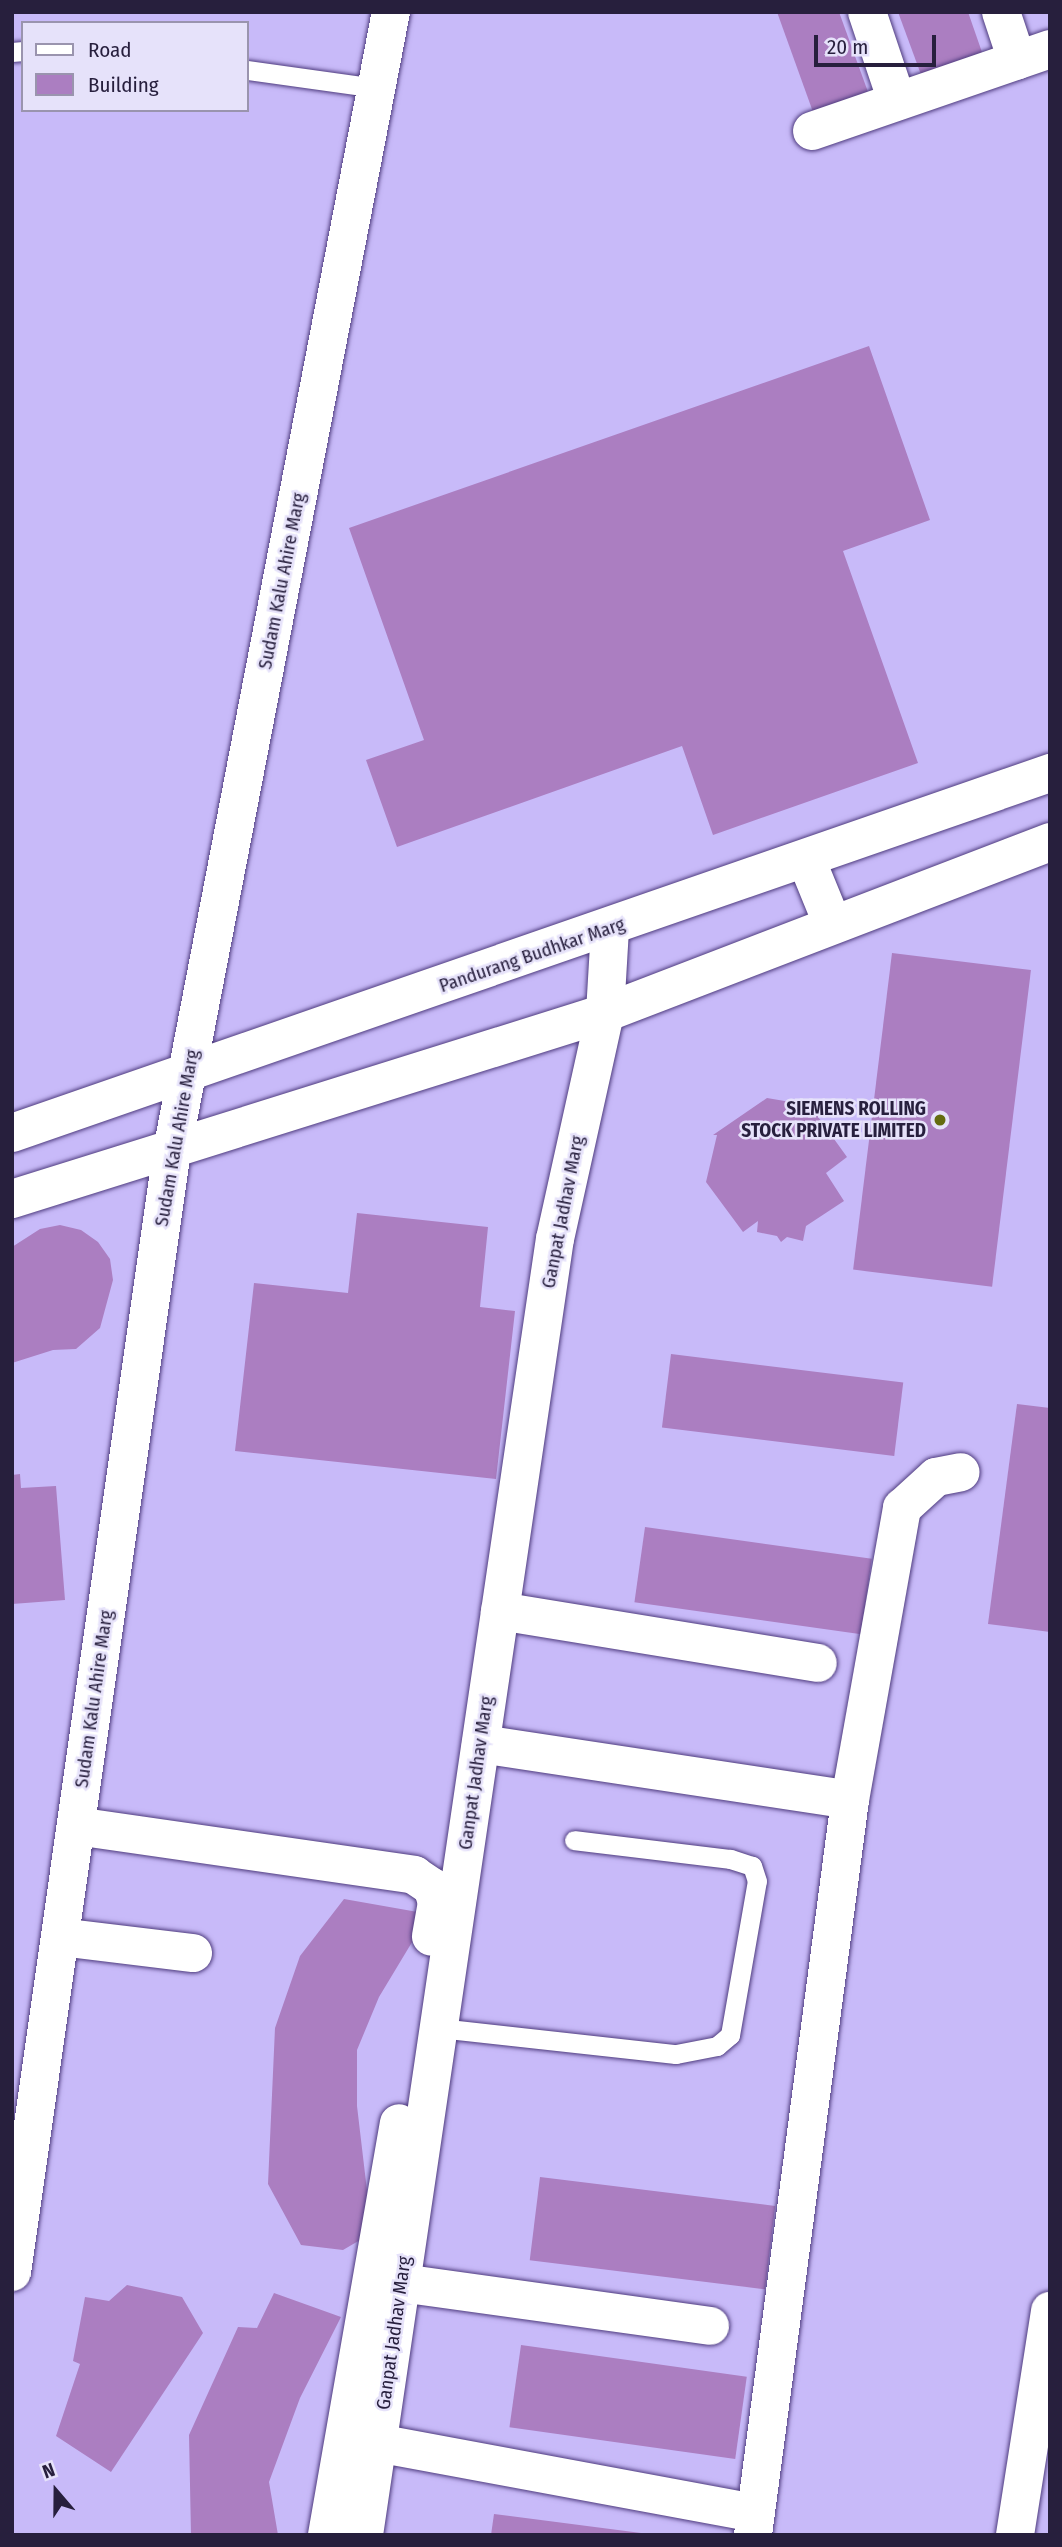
<!DOCTYPE html>
<style>
body{margin:0}
#map{position:relative;width:1062px;height:2547px;overflow:hidden;background:#c8baf9;font-family:"Fira Sans Condensed",sans-serif}
div>[style]{position:absolute}
.building>*{inset:0;background:#ab7ec1;transform-origin:0 0}
.roads{filter:drop-shadow(0 0 2px #4f3c7f) drop-shadow(0 0 2px #4f3c7f)}
.service>*{height:19px;margin:-9.5px;padding:0 9.5px;transform-origin:9.5px;border-radius:9.5px;background:#fff}
.minor>*{height:38px;margin:-19px;padding:0 19px;transform-origin:19px;border-radius:19px;background:#fff}
.secondary>*{height:38px;margin:-19px;padding:0 19px;transform-origin:19px;border-radius:19px;background:#fff}
.dots>*{width:19px;height:19px;translate:-50% -50%;box-sizing:border-box;border:4px solid #e6e2fa;border-radius:50%}
span{translate:-50% -50%;white-space:nowrap;text-align:center;line-height:1.15;-webkit-text-stroke:5px #e6e2fa;paint-order:stroke}
.street-label{font-size:19px;color:#271f3d}
.poi-label{font-size:19px;color:#271f3d;font-weight:700}
.right{translate:-100% -50%;text-align:right}
.frame{position:absolute;inset:0;border:14px solid #271f3d;pointer-events:none}
.legend{position:absolute;left:21px;top:21px;width:228px;height:91px;box-sizing:border-box;background:#e6e2fa;border:2px solid #9a94ae;margin:0;padding:9px 12px;list-style:none;font-size:21px;color:#271f3d}
.legend li{display:flex;align-items:center;gap:14px;height:35px}
.legend b{width:35px;border:2px solid #9a94ae}
.north{position:absolute;left:21px;top:2456px;width:70px;height:70px;-webkit-text-stroke:5px #e6e2fa;paint-order:stroke;rotate:340deg;font-size:19px;font-weight:700;line-height:28px;text-align:center;color:#271f3d}
.north::after{content:'';display:block;margin:auto;width:24px;height:32px;background:#271f3d;clip-path:polygon(50% 0,100% 100%,50% 72%,0 100%)}
.scale{position:absolute;left:814px;top:35px;width:122px;height:32px;box-sizing:border-box;border:4px solid #271f3d;border-top:0;padding-left:9px;font-size:21px;line-height:24px;white-space:nowrap;color:#271f3d;-webkit-text-stroke:5px #e6e2fa;paint-order:stroke}
</style>
<div id="map">
<div class="building">
<i style="clip-path:polygon(777px 12px,839px 12px,868px 92px,813px 112px)"></i>
<i style="clip-path:polygon(898px 12px,968px 12px,984px 58px,923px 80px)"></i>
<i style="clip-path:polygon(869px 346px,930px 520px,843px 551px,918px 763px,713px 835px,682px 746px,397px 847px,366px 760px,424px 740px,349px 528px)"></i>
<i style="left:892px;top:953px;width:140px;height:319px;rotate:7deg"></i>
<i style="clip-path:polygon(767px 1098px,802px 1104px,801px 1113px,811px 1107px,847px 1157px,826px 1173px,844px 1201px,806px 1226px,803px 1241px,787px 1237px,781px 1242px,777px 1236px,757px 1232px,758px 1221px,743px 1232px,706px 1182px,717px 1135px,713px 1135px)"></i>
<i style="clip-path:polygon(357px 1213px,488px 1227px,480px 1307px,515px 1311px,496px 1479px,235px 1451px,254px 1283px,348px 1293px)"></i>
<i style="clip-path:polygon(60px 1225px,81px 1230px,98px 1242px,110px 1259px,113px 1280px,100px 1328px,76px 1349px,53px 1350px,12px 1363px,12px 1247px,40px 1229px)"></i>
<i style="left:671px;top:1354px;width:234px;height:74px;rotate:7deg"></i>
<i style="clip-path:polygon(1017px 1404px,1050px 1408px,1050px 1632px,988px 1624px)"></i>
<i style="clip-path:polygon(20px 1474px,21px 1488px,56px 1486px,65px 1600px,12px 1604px,12px 1475px)"></i>
<i style="left:645px;top:1527px;width:229px;height:76px;rotate:8deg"></i>
<i style="clip-path:polygon(344px 1899px,429px 1914px,379px 1997px,357px 2050px,357px 2106px,372px 2233px,343px 2250px,301px 2245px,268px 2184px,275px 2028px,300px 1956px)"></i>
<i style="left:540px;top:2177px;width:237px;height:84px;rotate:7deg"></i>
<i style="clip-path:polygon(127px 2285px,182px 2297px,203px 2333px,111px 2472px,56px 2436px,80px 2364px,73px 2361px,85px 2297px,109px 2301px)"></i>
<i style="clip-path:polygon(274px 2293px,341px 2317px,300px 2398px,269px 2482px,278px 2535px,191px 2535px,189px 2435px,238px 2327px,257px 2328px)"></i>
<i style="left:521px;top:2345px;width:228px;height:83px;rotate:8deg"></i>
<i style="clip-path:polygon(494px 2514px,641px 2533px,641px 2535px,491px 2535px)"></i>
</div>
<div class="roads">
<div class="service">
<i style="left:12px;top:52px;width:11px;rotate:-5deg"></i>
<i style="left:247px;top:70px;width:131px;rotate:7.9deg"></i>
<i style="left:439px;top:2028px;width:238px;rotate:6.3deg"></i>
<i style="left:676px;top:2054px;width:42px;rotate:-11deg"></i>
<i style="left:717px;top:2046px;width:17px;rotate:-40deg"></i>
<i style="left:730px;top:2035px;width:156px;rotate:-80.1deg"></i>
<i style="left:757px;top:1881px;width:16px;rotate:-108deg"></i>
<i style="left:752px;top:1866px;width:23px;rotate:-162deg"></i>
<i style="left:730px;top:1859px;width:157px;rotate:-173.1deg"></i>
</div>
<div class="minor">
<i style="left:867px;top:12px;width:94px;rotate:71.4deg"></i>
<i style="left:1001px;top:12px;width:51px;rotate:71.6deg"></i>
<i style="left:812px;top:131px;width:252px;rotate:-19deg"></i>
<i style="left:500px;top:1611px;width:322px;rotate:9.3deg"></i>
<i style="left:481px;top:1744px;width:373px;rotate:8.6deg"></i>
<i style="left:850px;top:1800px;width:741px;rotate:97.52deg"></i>
<i style="left:850px;top:1800px;width:297px;rotate:-79.9deg"></i>
<i style="left:902px;top:1508px;width:46px;rotate:-42.4deg"></i>
<i style="left:936px;top:1477px;width:25px;rotate:-11deg"></i>
<i style="left:76px;top:1826px;width:342px;rotate:8.2deg"></i>
<i style="left:414px;top:1875px;width:22px;rotate:34deg"></i>
<i style="left:432px;top:1887px;width:16px;rotate:72deg"></i>
<i style="left:437px;top:1902px;width:35px;rotate:100deg"></i>
<i style="left:60px;top:1937px;width:134px;rotate:6.9deg"></i>
<i style="left:12px;top:2272px;width:1132px;rotate:-81.88deg"></i>
<i style="left:172px;top:1151px;width:1160px;rotate:-79.12deg"></i>
<i style="left:401px;top:2283px;width:312px;rotate:7.9deg"></i>
<i style="left:377px;top:2443px;width:385px;rotate:10.5deg"></i>
<i style="left:327px;top:2535px;width:418px;rotate:-80.1deg"></i>
<i style="left:364px;top:2535px;width:1310px;rotate:-81.62deg"></i>
<i style="left:555px;top:1239px;width:231px;rotate:-77.5deg"></i>
<i style="left:605px;top:1013px;width:85px;rotate:-86.6deg"></i>
<i style="left:1015px;top:2535px;width:227px;rotate:-81.1deg"></i>
</div>
<div class="secondary">
<i style="left:806px;top:859px;width:71px;rotate:67.8deg"></i>
<i style="left:12px;top:1133px;width:1099px;rotate:-19.13deg"></i>
<i style="left:12px;top:1199px;width:621px;rotate:-17.41deg"></i>
<i style="left:605px;top:1013px;width:477px;rotate:-21deg"></i>
</div>
</div>
<div class="dots">
<i style="left:940px;top:1120px;background:#636b0f"></i>
</div>
<div class="street-label">
<span style="left:282px;top:581px;rotate:-79deg">Sudam Kalu Ahire Marg</span>
<span style="left:532px;top:955px;rotate:-19deg">Pandurang Budhkar Marg</span>
<span style="left:177px;top:1138px;rotate:-80deg">Sudam Kalu Ahire Marg</span>
<span style="left:563px;top:1212px;rotate:-79deg">Ganpat Jadhav Marg</span>
<span style="left:94px;top:1699px;rotate:-82deg">Sudam Kalu Ahire Marg</span>
<span style="left:476px;top:1773px;rotate:-82deg">Ganpat Jadhav Marg</span>
<span style="left:394px;top:2333px;rotate:-82deg">Ganpat Jadhav Marg</span>
</div>
<div class="poi-label">
<span class="right" style="left:926px;top:1120px">SIEMENS ROLLING<br>STOCK PRIVATE LIMITED</span>
</div>
<div class="frame"></div>
<ul class="legend">
<li><b style="height:9px;background:#fff"></b>Road</li>
<li><b style="height:19px;background:#ab7ec1"></b>Building</li>
</ul>
<div class="north">N</div>
<div class="scale">20 m</div>
</div>
